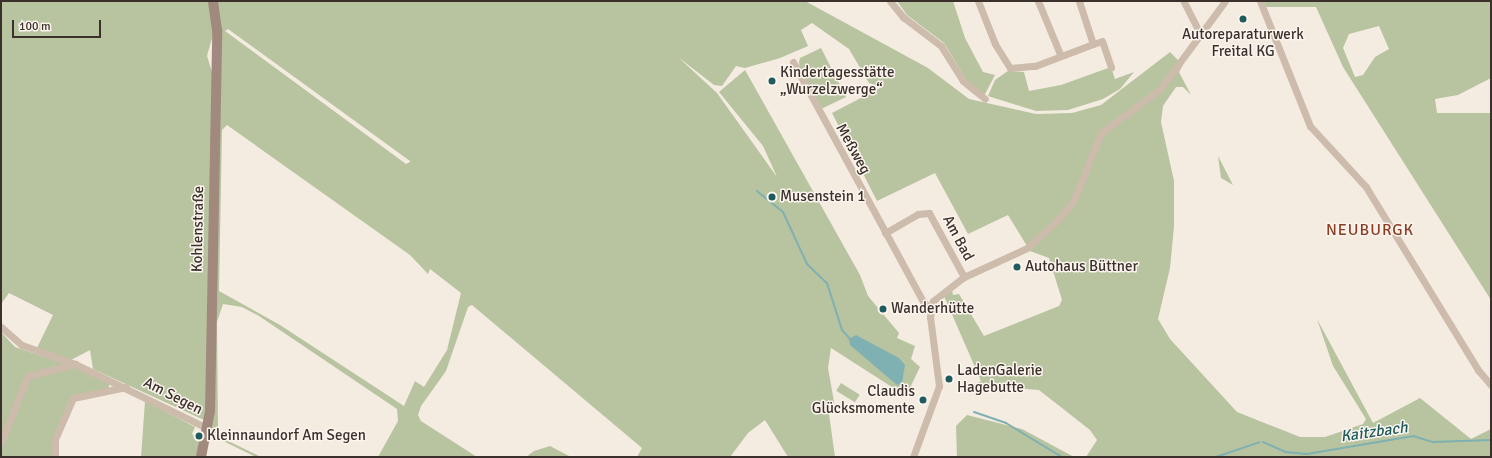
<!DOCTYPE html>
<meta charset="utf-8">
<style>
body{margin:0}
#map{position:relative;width:1492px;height:458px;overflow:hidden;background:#f4ebe1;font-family:Signika,sans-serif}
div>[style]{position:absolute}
.green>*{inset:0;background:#b8c4a0;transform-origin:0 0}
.water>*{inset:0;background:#7fb0b2}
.stream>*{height:2px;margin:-1px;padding:0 1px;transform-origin:1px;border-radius:1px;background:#7fb0b2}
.street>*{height:7px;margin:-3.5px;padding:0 3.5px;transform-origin:3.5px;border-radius:3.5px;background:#cdbbac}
.secondary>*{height:10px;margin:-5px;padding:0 5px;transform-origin:5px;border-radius:5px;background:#a18a7d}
.dots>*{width:11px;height:11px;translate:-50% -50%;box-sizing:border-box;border:2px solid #fbf5ee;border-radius:50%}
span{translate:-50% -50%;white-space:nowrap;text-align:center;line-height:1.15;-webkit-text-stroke:3px #fbf5ee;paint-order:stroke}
.poi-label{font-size:15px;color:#3b302b}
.left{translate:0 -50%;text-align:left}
.right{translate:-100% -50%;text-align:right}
.street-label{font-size:15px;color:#3b302b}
.neighbourhood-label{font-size:16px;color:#8c3b22;letter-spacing:1px}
.water-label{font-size:16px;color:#1f5a5e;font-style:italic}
.frame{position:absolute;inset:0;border:2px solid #3b302b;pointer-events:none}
.scale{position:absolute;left:12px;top:20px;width:89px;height:18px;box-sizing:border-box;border:2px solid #3b302b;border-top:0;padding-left:5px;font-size:12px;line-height:14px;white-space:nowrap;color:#3b302b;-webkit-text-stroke:3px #fbf5ee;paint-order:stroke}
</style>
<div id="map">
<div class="green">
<i style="clip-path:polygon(evenodd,1px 1px,805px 1px,928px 68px,969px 99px,1036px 114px,1072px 113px,1101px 105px,1170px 52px,1183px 65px,1179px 72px,1191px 95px,1183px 87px,1176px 87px,1163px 106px,1161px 122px,1174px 181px,1174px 226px,1170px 268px,1158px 319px,1170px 339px,1237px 412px,1300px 437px,1325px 437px,1363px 424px,1366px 419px,1333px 366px,1317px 319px,1373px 423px,1420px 398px,1471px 439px,1491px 429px,1491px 457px,1086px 457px,1097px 440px,1090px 430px,1039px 390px,973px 385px,981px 381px,944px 296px,952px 290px,953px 295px,959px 294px,984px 336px,1059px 306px,1062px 300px,1049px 258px,1030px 251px,1008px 215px,968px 234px,935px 173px,877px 201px,832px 113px,882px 87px,869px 83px,849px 49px,812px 23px,801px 30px,808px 46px,780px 58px,745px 68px,736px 66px,722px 86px,714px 85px,678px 57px,717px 93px,777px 177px,763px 146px,719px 92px,745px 70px,860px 275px,868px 296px,899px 333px,897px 338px,915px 346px,911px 359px,920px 367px,906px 396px,831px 348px,828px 368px,836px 413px,829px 414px,835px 457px,788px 457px,765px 420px,748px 433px,730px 457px,637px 457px,642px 448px,472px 305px,468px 307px,446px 371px,421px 406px,418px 415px,421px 421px,477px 457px,378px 457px,398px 421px,397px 409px,259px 316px,242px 307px,223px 304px,217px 322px,218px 430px,224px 439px,261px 457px,256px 457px,217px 438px,217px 434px,207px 428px,204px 420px,93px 369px,90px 350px,71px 360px,36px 350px,53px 315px,9px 293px,1px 304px,1px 1px,228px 29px,410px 161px,410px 162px,406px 164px,225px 31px,228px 29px,1px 1px,214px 31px,213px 75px,207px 56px,214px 31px,1px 1px,227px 125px,410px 255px,428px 274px,430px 269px,461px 293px,447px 350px,424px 387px,415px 381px,404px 406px,280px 325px,219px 291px,222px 130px,227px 125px)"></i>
<i style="clip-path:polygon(897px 1px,953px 1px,965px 38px,983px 72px,995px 75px,984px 96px,967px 81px,944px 43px,907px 15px)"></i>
<i style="clip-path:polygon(evenodd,1491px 1px,1491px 78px,1458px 95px,1435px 99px,1437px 113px,1491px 113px,1491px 300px,1343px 67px,1316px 7px,1265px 7px,1263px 2px,1491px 1px,1379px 26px,1389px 49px,1375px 57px,1363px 75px,1355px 77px,1343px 48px,1349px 34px,1379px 26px)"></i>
<i style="clip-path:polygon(821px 48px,846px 97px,821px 109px,800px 74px,799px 62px,800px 58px)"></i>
<i style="clip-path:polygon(1111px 67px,1115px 79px,1134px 72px,1120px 89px,1103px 99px,1068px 110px,1036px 111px,988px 96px,995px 80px,1008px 71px,1024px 72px,1029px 91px,1061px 85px)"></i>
<i style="clip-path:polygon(1218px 156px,1233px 185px,1221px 178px)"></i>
<i style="clip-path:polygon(1px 332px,15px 347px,63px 363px,65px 370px,77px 367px,109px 383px,109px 388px,68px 403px,53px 439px,52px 457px,1px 457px)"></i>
<i style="left:841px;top:383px;width:22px;height:9px;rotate:32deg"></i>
<i style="clip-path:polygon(145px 401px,195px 427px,192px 434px,200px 440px,197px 457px,141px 457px)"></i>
<i style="clip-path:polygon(967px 415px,1022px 429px,1074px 457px,957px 457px,956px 426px)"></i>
<i style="clip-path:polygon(550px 446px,571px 457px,526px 457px,534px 451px)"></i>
</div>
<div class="water">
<i style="clip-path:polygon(856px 335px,899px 358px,905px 365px,902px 383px,897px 385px,850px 345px,849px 339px)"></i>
</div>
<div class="stream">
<i style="left:757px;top:191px;width:33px;rotate:39deg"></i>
<i style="left:783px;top:212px;width:57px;rotate:65.2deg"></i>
<i style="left:807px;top:264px;width:28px;rotate:44deg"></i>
<i style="left:827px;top:283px;width:49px;rotate:72.3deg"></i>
<i style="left:842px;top:330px;width:13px;rotate:48deg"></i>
<i style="left:974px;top:412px;width:34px;rotate:19deg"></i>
<i style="left:1006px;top:423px;width:66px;rotate:31.3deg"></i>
<i style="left:1263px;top:442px;width:24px;rotate:24deg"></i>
<i style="left:1285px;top:452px;width:22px;rotate:5deg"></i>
<i style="left:1307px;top:454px;width:108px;rotate:-9.6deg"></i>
<i style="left:1413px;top:436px;width:21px;rotate:17deg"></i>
<i style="left:1433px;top:442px;width:58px;rotate:-2deg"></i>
<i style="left:1216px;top:457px;width:46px;rotate:-18.8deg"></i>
</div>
<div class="street">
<i style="left:890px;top:1px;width:21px;rotate:51deg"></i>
<i style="left:903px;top:17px;width:48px;rotate:37.3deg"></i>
<i style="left:941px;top:46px;width:41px;rotate:57.8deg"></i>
<i style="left:963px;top:81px;width:28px;rotate:39deg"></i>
<i style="left:978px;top:1px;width:46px;rotate:68.4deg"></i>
<i style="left:995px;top:44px;width:28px;rotate:58deg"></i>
<i style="left:1010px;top:68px;width:25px;rotate:-5deg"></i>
<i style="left:1035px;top:66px;width:62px;rotate:-20.8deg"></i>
<i style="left:1038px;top:1px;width:57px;rotate:67.5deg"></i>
<i style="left:1079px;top:1px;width:45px;rotate:72deg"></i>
<i style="left:1093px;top:44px;width:9px;rotate:-18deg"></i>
<i style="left:1102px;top:41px;width:28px;rotate:71deg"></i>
<i style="left:1260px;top:1px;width:135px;rotate:68.2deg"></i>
<i style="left:1310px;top:126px;width:83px;rotate:47.4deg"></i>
<i style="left:1366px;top:187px;width:215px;rotate:58.5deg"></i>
<i style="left:1478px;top:370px;width:20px;rotate:49deg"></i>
<i style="left:1184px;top:2px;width:36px;rotate:63deg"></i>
<i style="left:793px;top:62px;width:274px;rotate:61.5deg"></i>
<i style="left:924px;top:303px;width:7px;rotate:34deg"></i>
<i style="left:885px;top:233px;width:38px;rotate:-30deg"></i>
<i style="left:918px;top:214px;width:11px;rotate:-5deg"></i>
<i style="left:929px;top:213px;width:73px;rotate:61.3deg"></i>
<i style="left:1px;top:327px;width:28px;rotate:41deg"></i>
<i style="left:22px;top:345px;width:56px;rotate:19.7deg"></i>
<i style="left:75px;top:364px;width:147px;rotate:25.9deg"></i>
<i style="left:1px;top:442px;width:71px;rotate:-67.8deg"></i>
<i style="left:28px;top:376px;width:49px;rotate:-14.3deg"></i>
<i style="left:55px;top:457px;width:18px;rotate:-90deg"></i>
<i style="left:55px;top:439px;width:45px;rotate:-66.3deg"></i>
<i style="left:73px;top:398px;width:54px;rotate:-11.7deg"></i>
<i style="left:913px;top:457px;width:76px;rotate:-69.9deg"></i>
<i style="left:939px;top:386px;width:70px;rotate:-97.4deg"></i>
<i style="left:930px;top:317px;width:16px;rotate:-79deg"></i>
<i style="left:933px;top:301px;width:39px;rotate:-38deg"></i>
<i style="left:964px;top:277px;width:69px;rotate:-24.7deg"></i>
<i style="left:1027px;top:248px;width:38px;rotate:-42deg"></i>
<i style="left:1055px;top:223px;width:28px;rotate:-49deg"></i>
<i style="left:1073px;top:202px;width:74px;rotate:-67.9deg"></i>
<i style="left:1101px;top:133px;width:74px;rotate:-36.7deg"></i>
<i style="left:1160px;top:89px;width:109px;rotate:-53.5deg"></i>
</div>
<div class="secondary">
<i style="left:201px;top:457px;width:47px;rotate:-78.9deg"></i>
<i style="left:210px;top:411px;width:381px;rotate:-88.9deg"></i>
<i style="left:217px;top:30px;width:29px;rotate:-98deg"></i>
</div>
<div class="dots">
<i style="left:1243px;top:19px;background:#1f5a5e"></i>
<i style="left:772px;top:81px;background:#1f5a5e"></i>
<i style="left:772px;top:197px;background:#1f5a5e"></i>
<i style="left:1017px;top:267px;background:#1f5a5e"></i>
<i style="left:883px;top:309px;background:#1f5a5e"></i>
<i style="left:949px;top:379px;background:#1f5a5e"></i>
<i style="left:923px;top:400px;background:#1f5a5e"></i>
<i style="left:199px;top:436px;background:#1f5a5e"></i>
</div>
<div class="poi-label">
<span style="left:1243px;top:43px">Autoreparaturwerk<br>Freital KG</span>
<span class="left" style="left:780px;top:81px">Kindertagesstätte<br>„Wurzelzwerge“</span>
<span class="left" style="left:780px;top:197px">Musenstein 1</span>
<span class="left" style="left:1025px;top:267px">Autohaus Büttner</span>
<span class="left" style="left:891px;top:309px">Wanderhütte</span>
<span class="left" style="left:957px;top:379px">LadenGalerie<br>Hagebutte</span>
<span class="right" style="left:915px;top:400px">Claudis<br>Glücksmomente</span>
<span class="left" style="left:207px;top:436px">Kleinnaundorf Am Segen</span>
</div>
<div class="street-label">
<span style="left:853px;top:149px;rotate:61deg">Meßweg</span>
<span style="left:198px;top:229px;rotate:-89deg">Kohlenstraße</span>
<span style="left:958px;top:238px;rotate:62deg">Am Bad</span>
<span style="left:173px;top:396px;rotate:27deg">Am Segen</span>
</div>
<div class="neighbourhood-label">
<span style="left:1370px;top:230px">NEUBURGK</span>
</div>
<div class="water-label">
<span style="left:1374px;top:432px;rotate:-8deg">Kaitzbach</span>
</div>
<div class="frame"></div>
<div class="scale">100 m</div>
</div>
